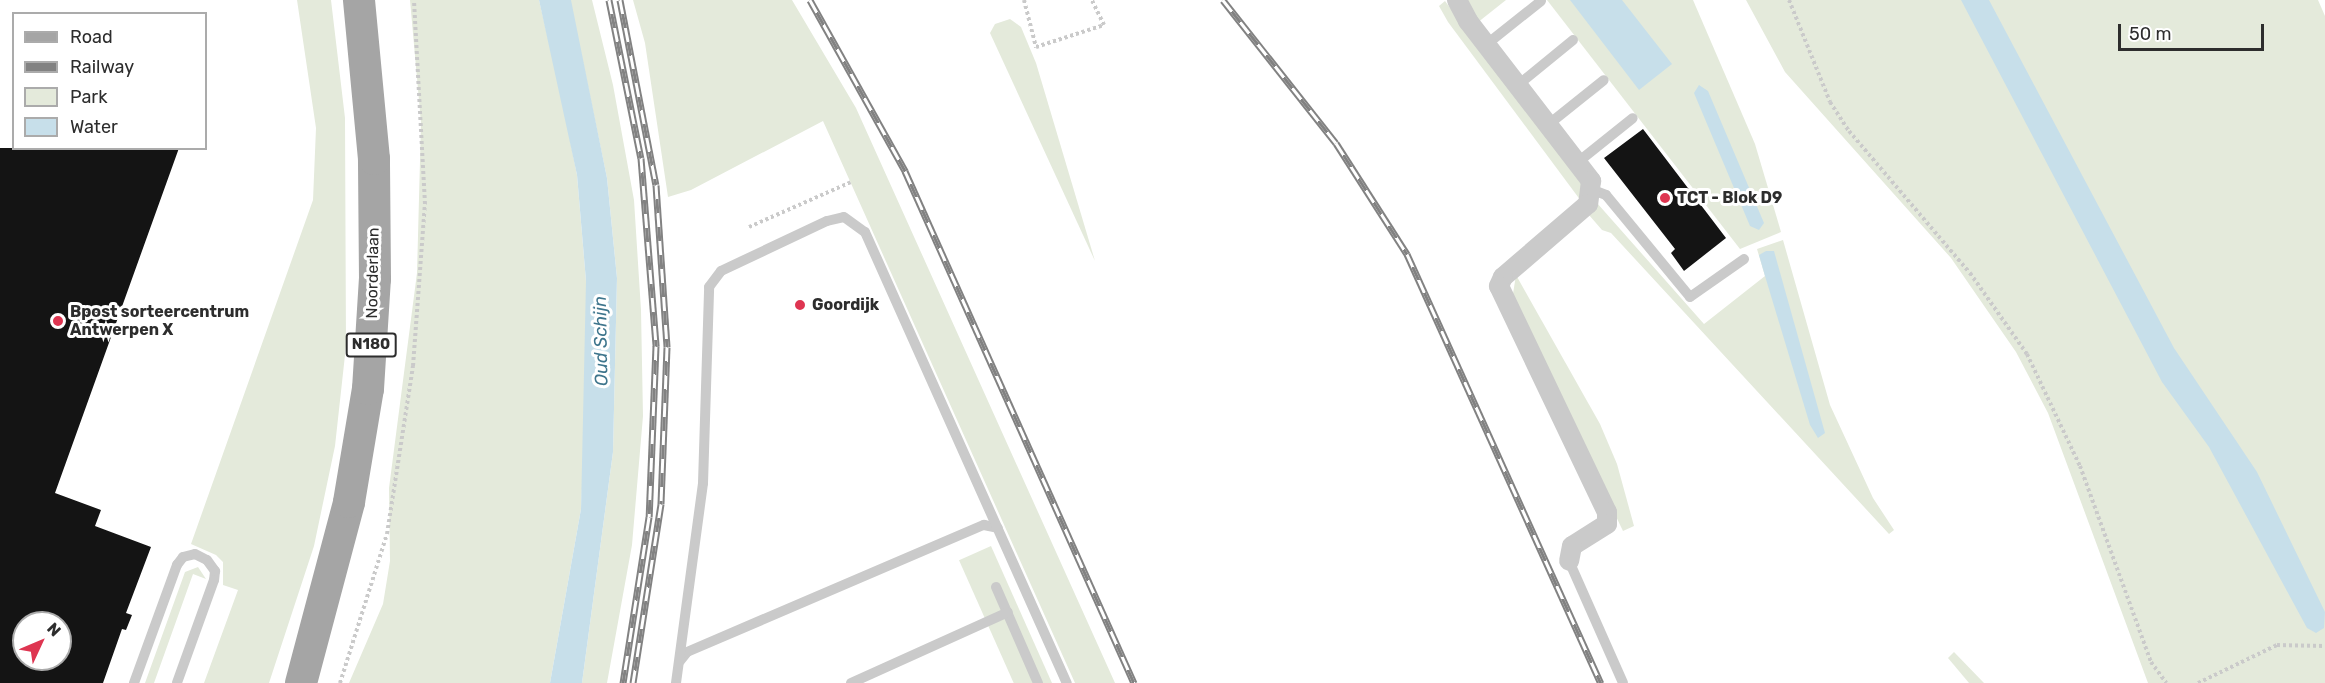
<!DOCTYPE html>
<style>
body{margin:0}
#map{position:relative;width:2325px;height:683px;overflow:hidden;background:#fff;font-family:Rubik,sans-serif}
div>[style]{position:absolute}
.green>*{inset:0;background:#e4eadb;transform-origin:0 0}
.water>*{inset:0;background:#c7dfea}
.building>*{inset:0;background:#141414}
.path>*{height:4px;margin-top:-2px;transform-origin:0;background:repeating-linear-gradient(90deg,#cacaca 0 3px,transparent 0 6px)}
.service>*{height:10px;margin:-5px;padding:0 5px;transform-origin:5px;border-radius:5px;background:#cacaca}
.minor>*{height:20px;margin:-10px;padding:0 10px;transform-origin:10px;border-radius:10px;background:#cacaca}
.primary>*{height:32px;margin:-16px;padding:0 16px;transform-origin:16px;border-radius:16px;background:#a5a5a5}
.rail>*{height:7px;margin-top:-3.5px;transform-origin:0;background:repeating-linear-gradient(90deg,#fff 0 14px,#828282 0 28px);box-sizing:border-box;border-block:2px solid #828282}
.dots>*{width:16px;height:16px;translate:-50% -50%;box-sizing:border-box;border:3px solid #fff;border-radius:50%}
span{translate:-50% -50%;white-space:nowrap;text-align:center;line-height:1.15;-webkit-text-stroke:6px #fff;paint-order:stroke}
.shield-label span{padding:2px 4px;background:#fff;border:2px solid;border-radius:4px;-webkit-text-stroke-width:0}
.shield-label{font-size:15px;color:#2d2d2d;font-weight:700}
.poi-label{font-size:16px;color:#2d2d2d;font-weight:700}
.left{translate:0 -50%;text-align:left}
.street-label{font-size:16px;color:#2d2d2d}
.water-label{font-size:18px;color:#3e758c;font-style:italic}
.legend{position:absolute;left:12px;top:12px;width:195px;height:138px;box-sizing:border-box;background:#fff;border:2px solid #ababab;margin:0;padding:8px 10px;list-style:none;font-size:18px;color:#2d2d2d}
.legend li{display:flex;align-items:center;gap:12px;height:30px}
.legend b{width:30px;border:2px solid #ababab}
.north{position:absolute;left:12px;top:611px;width:60px;height:60px;box-sizing:border-box;background:#fff;border:2px solid #ababab;border-radius:50%;rotate:46deg;font-size:16px;font-weight:700;line-height:24px;text-align:center;color:#2d2d2d}
.north::after{content:'';display:block;margin:auto;width:21px;height:27px;background:#de3551;clip-path:polygon(50% 0,100% 100%,50% 72%,0 100%)}
.scale{position:absolute;left:2118px;top:24px;width:146px;height:27px;box-sizing:border-box;border:3px solid #2d2d2d;border-top:0;padding-left:8px;font-size:18px;line-height:21px;white-space:nowrap;color:#2d2d2d;-webkit-text-stroke:4px #fff;paint-order:stroke}
</style>
<div id="map">
<div class="green">
<i style="clip-path:polygon(297px 0,331px 0,345px 118px,346px 346px,335px 446px,314px 546px,269px 683px,204px 683px,238px 590px,223px 585px,223px 562px,216px 555px,191px 544px,313px 200px,316px 128px)"></i>
<i style="clip-path:polygon(410px 0,539px 0,560px 90px,577px 175px,586px 281px,586px 402px,581px 509px,550px 683px,349px 683px,383px 604px,390px 561px,389px 488px,417px 273px,421px 123px)"></i>
<i style="clip-path:polygon(570px 0,592px 0,613px 85px,634px 200px,641px 310px,643px 416px,632px 545px,607px 683px,582px 683px,613px 452px,617px 278px,607px 178px)"></i>
<i style="clip-path:polygon(633px 0,792px 0,856px 108px,1115px 683px,1075px 683px,823px 121px,691px 190px,668px 197px,645px 43px)"></i>
<i style="clip-path:polygon(1466px 0,1506px 0,1477px 23px)"></i>
<i style="clip-path:polygon(1547px 0,1693px 0,1755px 144px,1781px 232px,1740px 249px)"></i>
<i style="clip-path:polygon(1746px 0,2318px 0,2325px 16px,2325px 683px,2148px 683px,2048px 413px,2016px 352px,1951px 258px,1785px 72px)"></i>
<i style="clip-path:polygon(1445px 1px,1581px 183px,1581px 201px,1448px 22px,1439px 6px)"></i>
<i style="clip-path:polygon(1010px 19px,1021px 27px,1036px 63px,1095px 261px,990px 33px,995px 24px)"></i>
<i style="clip-path:polygon(1597px 203px,1704px 324px,1765px 276px,1757px 249px,1783px 240px,1830px 405px,1873px 498px,1894px 530px,1889px 534px,1611px 233px,1602px 230px,1589px 215px)"></i>
<i style="clip-path:polygon(1516px 275px,1600px 424px,1617px 464px,1634px 526px,1623px 531px,1512px 300px)"></i>
<i style="left:991px;top:546px;width:150px;height:35px;rotate:66deg"></i>
<i style="clip-path:polygon(198px 567px,206px 579px,193px 574px,154px 683px,145px 683px,185px 572px)"></i>
<i style="clip-path:polygon(1954px 652px,1984px 683px,1969px 683px,1948px 658px)"></i>
</div>
<div class="water">
<i style="clip-path:polygon(539px 0,571px 0,607px 178px,617px 278px,613px 452px,582px 683px,550px 683px,581px 509px,586px 281px,577px 175px)"></i>
<i style="clip-path:polygon(1570px 0,1622px 0,1672px 64px,1639px 90px)"></i>
<i style="clip-path:polygon(1961px 0,1989px 0,2174px 348px,2257px 472px,2325px 612px,2324px 628px,2316px 633px,2307px 628px,2209px 447px,2162px 382px)"></i>
<i style="clip-path:polygon(1699px 85px,1708px 91px,1764px 223px,1759px 230px,1750px 226px,1694px 93px)"></i>
<i style="clip-path:polygon(1766px 251px,1774px 251px,1825px 433px,1818px 438px,1810px 425px,1765px 276px,1759px 255px)"></i>
</div>
<div class="building">
<i style="clip-path:polygon(1643px 129px,1726px 238px,1684px 271px,1671px 253px,1675px 249px,1604px 158px)"></i>
<i style="clip-path:polygon(evenodd,0 148px,179px 148px,55px 493px,101px 510px,95px 526px,151px 547px,126px 613px,132px 615px,126px 630px,122px 629px,103px 683px,0 683px,0 148px,24px 623px,60px 623px,60px 659px,24px 659px,24px 623px)"></i>
</div>
<div class="path">
<i style="left:1024px;top:0;width:49px;rotate:75.7deg"></i>
<i style="left:1036px;top:47px;width:71px;rotate:-17.9deg"></i>
<i style="left:1104px;top:25px;width:28px;rotate:-116deg"></i>
<i style="left:1789px;top:0;width:110px;rotate:68.1deg"></i>
<i style="left:1830px;top:102px;width:35px;rotate:57deg"></i>
<i style="left:1849px;top:131px;width:187px;rotate:49.6deg"></i>
<i style="left:1970px;top:273px;width:99px;rotate:54.9deg"></i>
<i style="left:2027px;top:354px;width:124px;rotate:64.7deg"></i>
<i style="left:2080px;top:466px;width:208px;rotate:70.1deg"></i>
<i style="left:2151px;top:662px;width:26px;rotate:54deg"></i>
<i style="left:749px;top:227px;width:111px;rotate:-23.8deg"></i>
<i style="left:340px;top:683px;width:156px;rotate:-72.5deg"></i>
<i style="left:387px;top:534px;width:170px;rotate:-81.2deg"></i>
<i style="left:413px;top:366px;width:162px;rotate:-85.8deg"></i>
<i style="left:425px;top:204px;width:204px;rotate:-93.1deg"></i>
<i style="left:2198px;top:683px;width:88px;rotate:-25.7deg"></i>
<i style="left:2277px;top:645px;width:48px;rotate:1.2deg"></i>
</div>
<div class="service">
<i style="left:1487px;top:44px;width:69px;rotate:-38.5deg"></i>
<i style="left:1518px;top:85px;width:71px;rotate:-39.3deg"></i>
<i style="left:1549px;top:124px;width:70px;rotate:-38.7deg"></i>
<i style="left:1578px;top:162px;width:70px;rotate:-38.7deg"></i>
<i style="left:1593px;top:190px;width:14px;rotate:21deg"></i>
<i style="left:1606px;top:195px;width:132px;rotate:50.5deg"></i>
<i style="left:1690px;top:297px;width:66px;rotate:-35.1deg"></i>
<i style="left:1569px;top:561px;width:133px;rotate:66.1deg"></i>
<i style="left:996px;top:587px;width:105px;rotate:66.4deg"></i>
<i style="left:680px;top:661px;width:11px;rotate:-52deg"></i>
<i style="left:687px;top:652px;width:323px;rotate:-23.2deg"></i>
<i style="left:984px;top:525px;width:14px;rotate:12deg"></i>
<i style="left:134px;top:683px;width:126px;rotate:-70deg"></i>
<i style="left:177px;top:565px;width:10px;rotate:-53deg"></i>
<i style="left:183px;top:557px;width:12px;rotate:-14deg"></i>
<i style="left:195px;top:554px;width:13px;rotate:27deg"></i>
<i style="left:207px;top:560px;width:14px;rotate:54deg"></i>
<i style="left:215px;top:571px;width:9px;rotate:96deg"></i>
<i style="left:214px;top:580px;width:109px;rotate:109.8deg"></i>
<i style="left:676px;top:683px;width:202px;rotate:-82.3deg"></i>
<i style="left:703px;top:483px;width:196px;rotate:-88.2deg"></i>
<i style="left:709px;top:287px;width:20px;rotate:-53deg"></i>
<i style="left:721px;top:271px;width:117px;rotate:-25.3deg"></i>
<i style="left:827px;top:221px;width:17px;rotate:-13deg"></i>
<i style="left:844px;top:217px;width:26px;rotate:36deg"></i>
<i style="left:865px;top:232px;width:494px;rotate:65.9deg"></i>
<i style="left:851px;top:683px;width:172px;rotate:-24.3deg"></i>
</div>
<div class="minor">
<i style="left:1457px;top:0;width:24px;rotate:62deg"></i>
<i style="left:1468px;top:21px;width:202px;rotate:52.4deg"></i>
<i style="left:1591px;top:181px;width:23px;rotate:97deg"></i>
<i style="left:1588px;top:204px;width:112px;rotate:139.3deg"></i>
<i style="left:1503px;top:277px;width:10px;rotate:114deg"></i>
<i style="left:1499px;top:286px;width:250px;rotate:64.5deg"></i>
<i style="left:1607px;top:512px;width:12px;rotate:90deg"></i>
<i style="left:1607px;top:524px;width:41px;rotate:147.8deg"></i>
<i style="left:1572px;top:546px;width:15px;rotate:101deg"></i>
</div>
<div class="primary">
<i style="left:301px;top:683px;width:187px;rotate:-75.1deg"></i>
<i style="left:349px;top:502px;width:115px;rotate:-80.5deg"></i>
<i style="left:368px;top:389px;width:110px;rotate:-86.4deg"></i>
<i style="left:375px;top:279px;width:120px;rotate:-90.5deg"></i>
<i style="left:374px;top:159px;width:160px;rotate:-95.4deg"></i>
</div>
<div class="rail">
<i style="left:609px;top:0;width:161px;rotate:78.6deg"></i>
<i style="left:641px;top:158px;width:189px;rotate:85.4deg"></i>
<i style="left:656px;top:346px;width:171px;rotate:92.3deg"></i>
<i style="left:649px;top:517px;width:168px;rotate:98.9deg"></i>
<i style="left:620px;top:0;width:188px;rotate:79deg"></i>
<i style="left:656px;top:185px;width:162px;rotate:86.1deg"></i>
<i style="left:667px;top:347px;width:157px;rotate:92.2deg"></i>
<i style="left:661px;top:504px;width:181px;rotate:98.9deg"></i>
<i style="left:810px;top:0;width:196px;rotate:60.9deg"></i>
<i style="left:905px;top:171px;width:561px;rotate:65.9deg"></i>
<i style="left:1223px;top:0;width:182px;rotate:51.7deg"></i>
<i style="left:1336px;top:143px;width:132px;rotate:57.4deg"></i>
<i style="left:1407px;top:254px;width:471px;rotate:65.7deg"></i>
</div>
<div class="dots">
<i style="left:1665px;top:198px;background:#de3551"></i>
<i style="left:800px;top:305px;background:#de3551"></i>
<i style="left:58px;top:321px;background:#de3551"></i>
</div>
<div class="shield-label">
<span style="left:371px;top:345px">N180</span>
</div>
<div class="poi-label">
<span class="left" style="left:1677px;top:198px">TCT - Blok D9</span>
<span class="left" style="left:812px;top:305px">Goordijk</span>
<span class="left" style="left:70px;top:321px">Bpost sorteercentrum<br>Antwerpen X</span>
</div>
<div class="street-label">
<span style="left:373px;top:273px;rotate:-89deg">Noorderlaan</span>
</div>
<div class="water-label">
<span style="left:601px;top:341px;rotate:-91deg">Oud Schijn</span>
</div>
<ul class="legend">
<li><b style="height:8px;background:#a5a5a5"></b>Road</li>
<li><b style="height:8px;background:#828282"></b>Railway</li>
<li><b style="height:16px;background:#e4eadb"></b>Park</li>
<li><b style="height:16px;background:#c7dfea"></b>Water</li>
</ul>
<div class="north">N</div>
<div class="scale">50 m</div>
</div>
